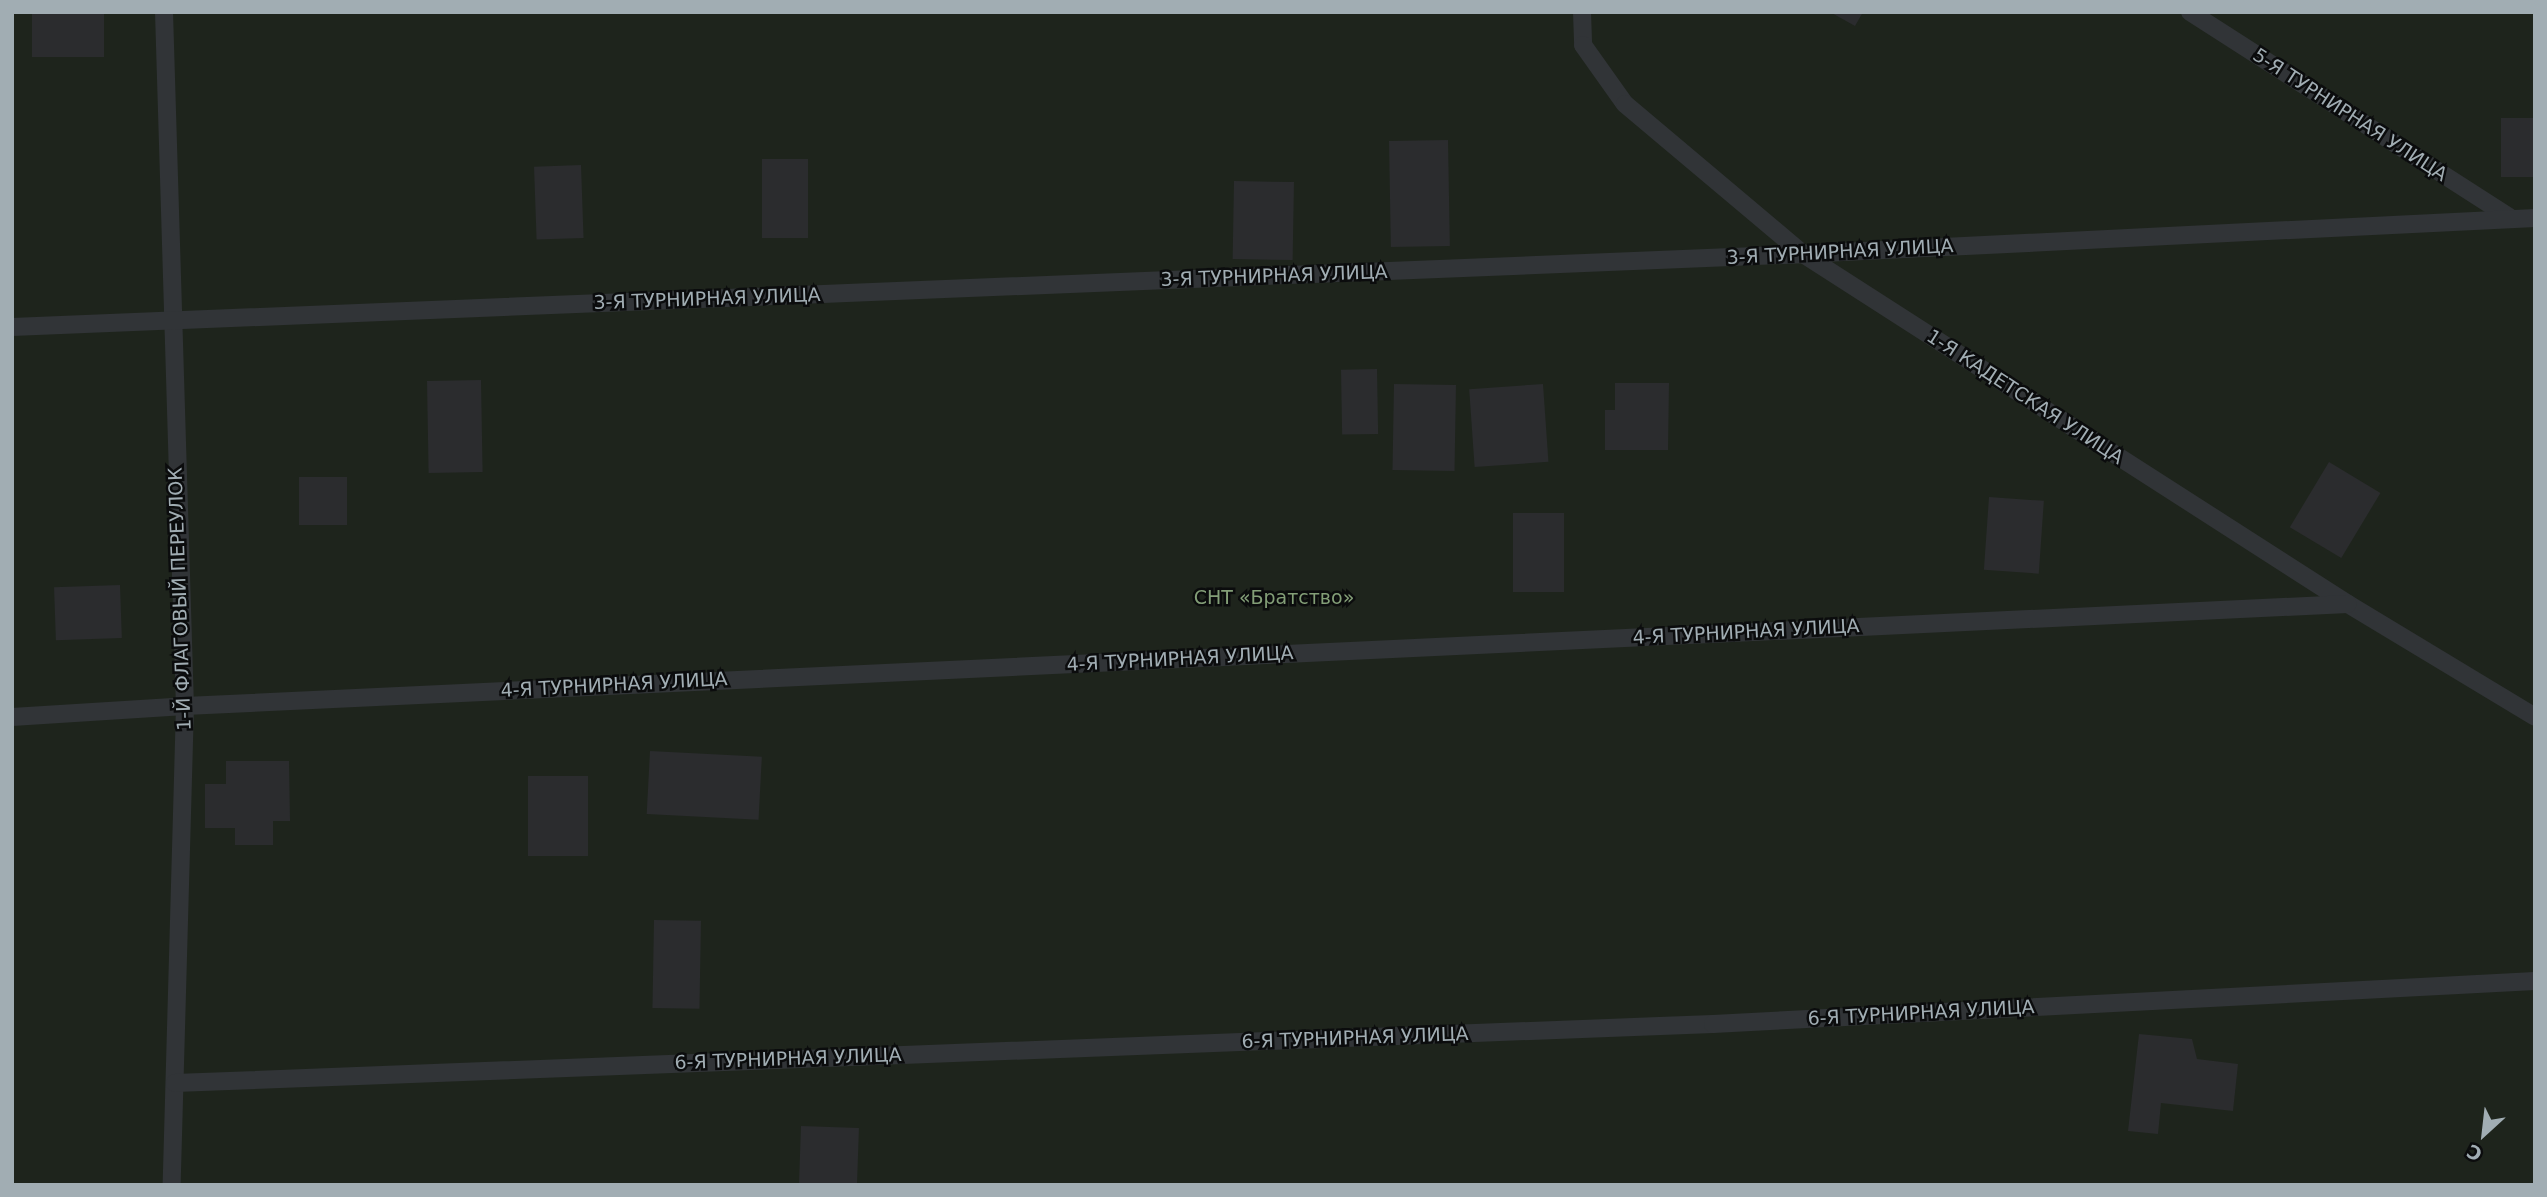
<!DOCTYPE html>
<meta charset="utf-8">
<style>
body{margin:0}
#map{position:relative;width:2547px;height:1197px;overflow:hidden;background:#101112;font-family:"DejaVu Sans",sans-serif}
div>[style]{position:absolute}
.green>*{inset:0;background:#1e241c;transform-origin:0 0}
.building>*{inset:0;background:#2b2c2e;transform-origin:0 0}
.lane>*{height:18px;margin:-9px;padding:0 9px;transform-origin:9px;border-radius:9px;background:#313437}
span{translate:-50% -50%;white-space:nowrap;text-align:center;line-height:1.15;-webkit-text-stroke:5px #0b0c0d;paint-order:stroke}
.street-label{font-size:19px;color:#a1adb3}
.park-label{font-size:19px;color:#839e77}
.frame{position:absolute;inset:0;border:14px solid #a1adb3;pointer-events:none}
.north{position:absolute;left:2449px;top:1099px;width:70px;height:70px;-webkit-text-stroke:5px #0b0c0d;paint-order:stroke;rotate:207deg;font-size:19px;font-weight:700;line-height:28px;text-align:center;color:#a1adb3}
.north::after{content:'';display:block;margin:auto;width:24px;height:32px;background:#a1adb3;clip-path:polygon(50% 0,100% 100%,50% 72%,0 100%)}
</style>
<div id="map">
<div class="green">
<i style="left:12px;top:12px;width:2523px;height:1173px"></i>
</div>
<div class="building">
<i style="left:32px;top:12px;width:72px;height:45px"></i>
<i style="clip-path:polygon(1830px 12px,1863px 12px,1855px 26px)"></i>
<i style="left:2535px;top:118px;width:59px;height:34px;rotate:90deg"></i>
<i style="left:1448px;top:140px;width:106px;height:59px;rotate:89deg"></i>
<i style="left:762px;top:159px;width:46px;height:79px"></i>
<i style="left:581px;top:165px;width:73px;height:47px;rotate:88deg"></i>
<i style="left:1234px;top:181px;width:60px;height:78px;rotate:1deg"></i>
<i style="left:1377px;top:369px;width:65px;height:36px;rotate:89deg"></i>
<i style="left:481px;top:380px;width:92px;height:54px;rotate:89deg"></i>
<i style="clip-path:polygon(1615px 383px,1669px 383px,1668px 450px,1605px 450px,1605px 410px,1615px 410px)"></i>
<i style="left:1394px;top:384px;width:62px;height:86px;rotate:1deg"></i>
<i style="left:1543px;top:384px;width:78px;height:74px;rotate:86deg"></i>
<i style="left:2329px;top:462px;width:60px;height:76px;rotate:31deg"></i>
<i style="left:299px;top:477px;width:48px;height:48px"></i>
<i style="left:1989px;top:497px;width:55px;height:73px;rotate:4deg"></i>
<i style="left:1513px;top:513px;width:51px;height:79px"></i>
<i style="left:120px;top:585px;width:53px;height:66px;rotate:88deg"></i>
<i style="left:650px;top:751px;width:112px;height:63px;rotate:3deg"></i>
<i style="clip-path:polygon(226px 761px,289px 761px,290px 821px,273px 821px,273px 845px,235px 845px,235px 828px,205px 828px,205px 784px,226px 784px)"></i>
<i style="left:528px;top:776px;width:60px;height:80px"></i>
<i style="left:654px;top:920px;width:47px;height:88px;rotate:1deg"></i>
<i style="clip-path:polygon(2139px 1034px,2192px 1039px,2197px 1059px,2238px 1064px,2233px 1111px,2161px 1103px,2158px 1134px,2128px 1131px)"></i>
<i style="left:801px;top:1126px;width:58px;height:59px;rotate:2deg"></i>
</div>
<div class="lane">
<i style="left:164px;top:12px;width:694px;rotate:88.27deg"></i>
<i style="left:185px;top:706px;width:479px;rotate:91.6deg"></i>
<i style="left:1582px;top:12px;width:33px;rotate:88deg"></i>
<i style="left:1583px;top:45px;width:72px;rotate:54.6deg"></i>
<i style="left:1625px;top:104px;width:233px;rotate:40.1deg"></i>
<i style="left:1803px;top:254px;width:648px;rotate:32.71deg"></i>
<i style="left:2348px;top:604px;width:218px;rotate:31.1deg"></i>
<i style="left:2190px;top:12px;width:379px;rotate:32.7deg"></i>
<i style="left:12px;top:327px;width:1792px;rotate:-2.33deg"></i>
<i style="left:1803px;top:254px;width:733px;rotate:-2.82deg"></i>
<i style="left:12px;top:717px;width:173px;rotate:-3.6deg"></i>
<i style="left:185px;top:706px;width:2165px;rotate:-2.7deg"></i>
<i style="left:175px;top:1083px;width:1539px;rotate:-2.2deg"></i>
<i style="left:1713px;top:1024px;width:823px;rotate:-2.99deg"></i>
</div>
<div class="street-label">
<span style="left:2350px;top:115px;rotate:33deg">5-Я ТУРНИРНАЯ УЛИЦА</span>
<span style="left:1840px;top:252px;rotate:-3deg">3-Я ТУРНИРНАЯ УЛИЦА</span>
<span style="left:1274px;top:276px;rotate:-2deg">3-Я ТУРНИРНАЯ УЛИЦА</span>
<span style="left:707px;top:299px;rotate:-2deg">3-Я ТУРНИРНАЯ УЛИЦА</span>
<span style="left:2025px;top:397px;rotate:33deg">1-Я КАДЕТСКАЯ УЛИЦА</span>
<span style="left:180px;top:599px;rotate:-92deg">1-Й ФЛАГОВЫЙ ПЕРЕУЛОК</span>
<span style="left:1746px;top:632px;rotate:-3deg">4-Я ТУРНИРНАЯ УЛИЦА</span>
<span style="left:1180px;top:659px;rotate:-3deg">4-Я ТУРНИРНАЯ УЛИЦА</span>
<span style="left:614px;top:685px;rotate:-3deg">4-Я ТУРНИРНАЯ УЛИЦА</span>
<span style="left:1921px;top:1013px;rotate:-3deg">6-Я ТУРНИРНАЯ УЛИЦА</span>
<span style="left:1355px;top:1038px;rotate:-2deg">6-Я ТУРНИРНАЯ УЛИЦА</span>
<span style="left:788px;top:1059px;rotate:-2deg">6-Я ТУРНИРНАЯ УЛИЦА</span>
</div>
<div class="park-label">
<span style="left:1274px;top:598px">СНТ «Братство»</span>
</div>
<div class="frame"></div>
<div class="north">С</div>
</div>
